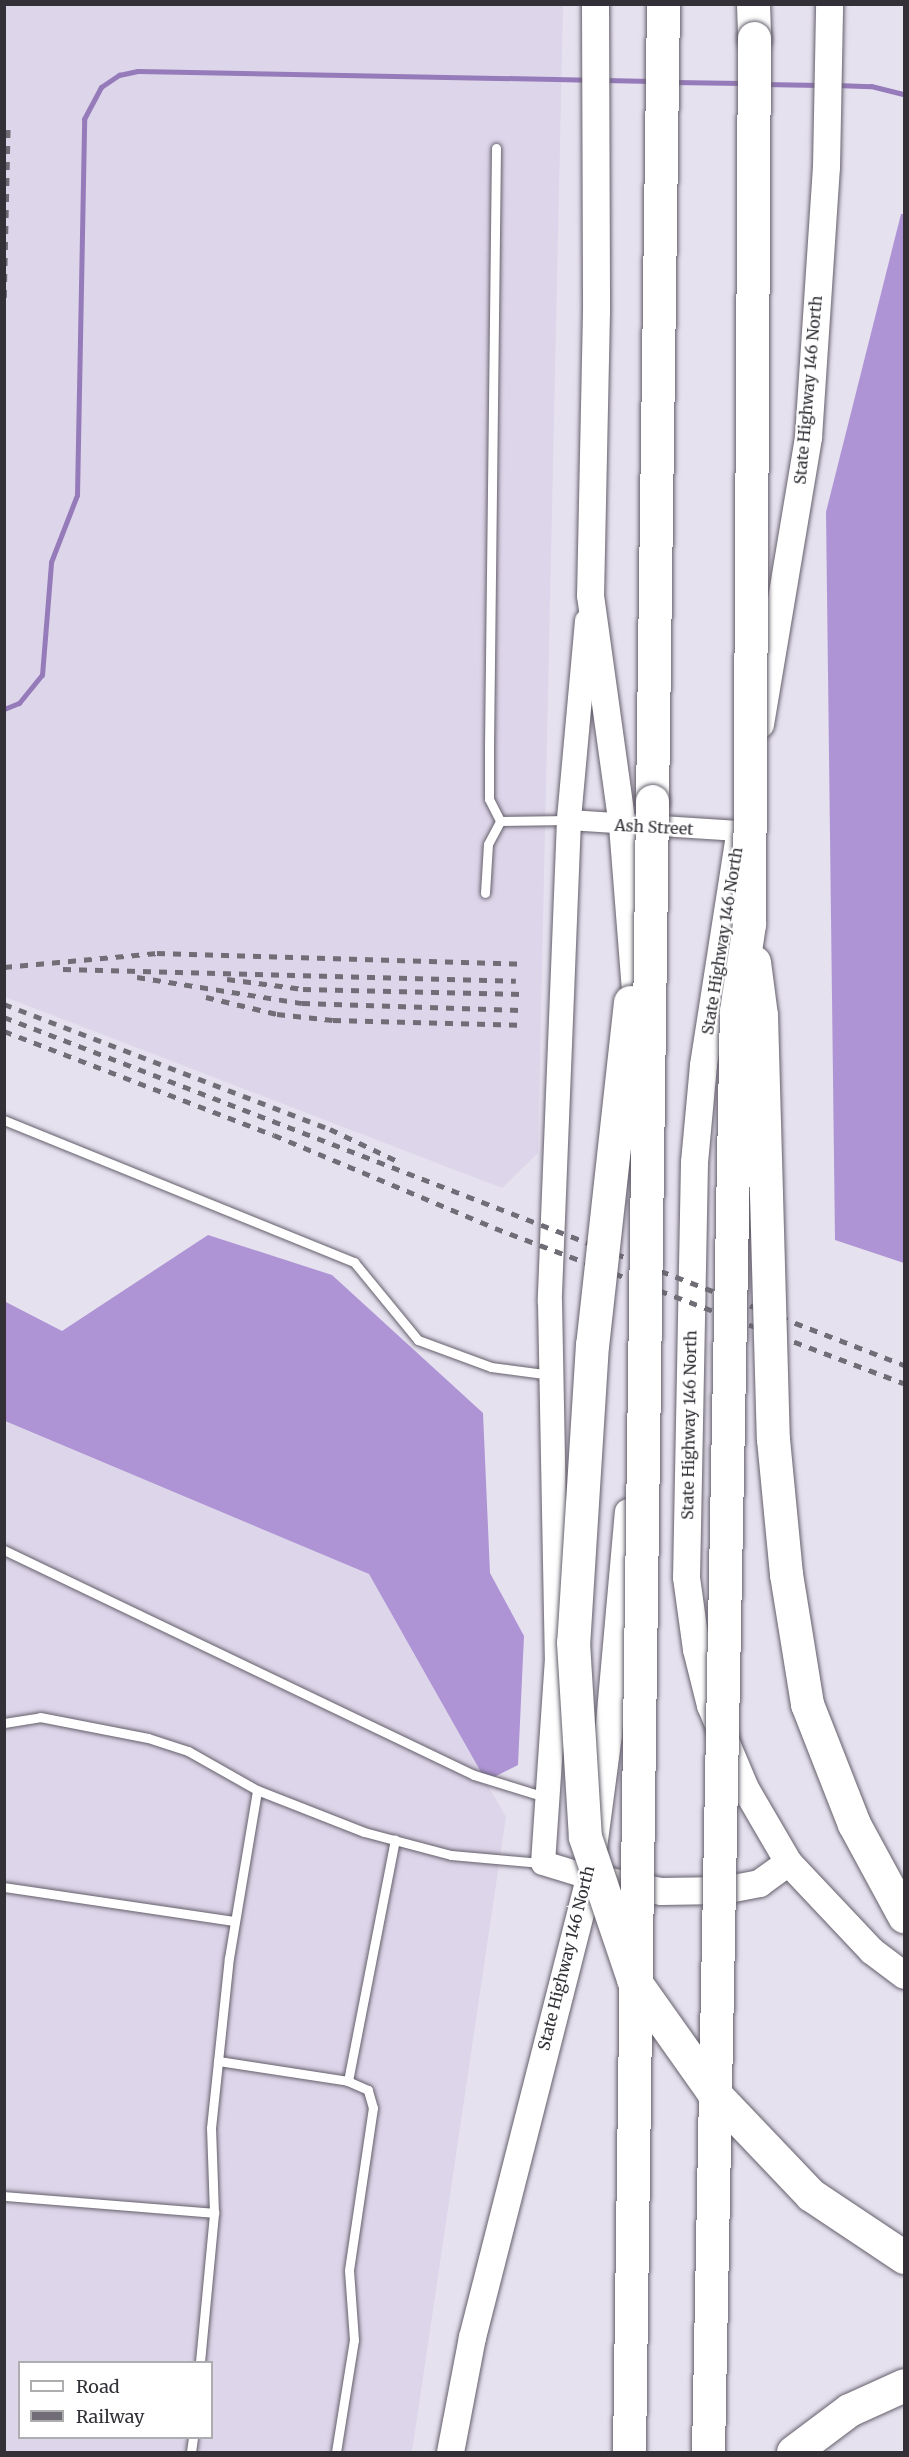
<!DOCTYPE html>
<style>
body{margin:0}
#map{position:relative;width:909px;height:2457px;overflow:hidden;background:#e6e1ef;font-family:Merriweather,serif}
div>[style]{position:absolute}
.built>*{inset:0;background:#ddd5e9}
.forest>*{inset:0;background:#ae94d4}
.stream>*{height:5px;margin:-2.5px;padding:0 2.5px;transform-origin:2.5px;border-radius:2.5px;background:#957bb9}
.roads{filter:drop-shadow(0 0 2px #645f6b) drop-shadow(0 0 2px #645f6b)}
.service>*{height:9px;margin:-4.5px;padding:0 4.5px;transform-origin:4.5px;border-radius:4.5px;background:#fff}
.minor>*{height:20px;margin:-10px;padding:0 10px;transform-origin:10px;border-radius:10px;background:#fff}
.tertiary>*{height:24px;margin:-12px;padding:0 12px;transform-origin:12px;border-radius:12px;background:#fff}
.secondary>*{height:27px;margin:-13.5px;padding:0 13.5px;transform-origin:13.5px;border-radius:13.5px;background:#fff}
.motorway>*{height:33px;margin:-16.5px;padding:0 16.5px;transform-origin:16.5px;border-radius:16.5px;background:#fff}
.rail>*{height:4.5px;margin-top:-2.25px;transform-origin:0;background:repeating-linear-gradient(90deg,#706d76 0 8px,transparent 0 16px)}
.bridges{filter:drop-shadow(0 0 2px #645f6b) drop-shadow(0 0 2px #645f6b)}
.motorway-bridge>*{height:33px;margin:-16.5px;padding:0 16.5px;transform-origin:16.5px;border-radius:16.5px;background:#fff}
span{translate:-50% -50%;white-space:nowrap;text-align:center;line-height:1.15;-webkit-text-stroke:4.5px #fff;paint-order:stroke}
.street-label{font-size:16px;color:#333137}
.frame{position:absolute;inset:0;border:6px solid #333137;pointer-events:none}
.legend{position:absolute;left:18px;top:2361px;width:195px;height:78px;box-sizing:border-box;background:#fff;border:2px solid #adadaf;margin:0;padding:8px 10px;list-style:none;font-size:18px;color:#333137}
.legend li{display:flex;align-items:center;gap:12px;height:30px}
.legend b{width:30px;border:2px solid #adadaf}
</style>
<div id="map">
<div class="built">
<i style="clip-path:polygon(4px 5px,563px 5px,538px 1153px,502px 1188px,5px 997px)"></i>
<i style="clip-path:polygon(evenodd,4px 1421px,369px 1574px,506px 1817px,412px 2452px,5px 2452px,4px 1421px,20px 2362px,212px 2362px,212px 2438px,20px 2438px,20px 2362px)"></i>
</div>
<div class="forest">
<i style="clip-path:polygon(901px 214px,904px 214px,904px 1263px,835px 1240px,826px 512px)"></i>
<i style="clip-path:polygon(208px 1235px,332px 1275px,483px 1413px,490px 1573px,524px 1636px,518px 1765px,486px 1781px,369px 1574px,5px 1421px,4px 1301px,62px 1331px)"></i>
</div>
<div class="stream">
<i style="left:604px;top:80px;width:48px;rotate:1.2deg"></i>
<i style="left:673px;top:82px;width:69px;rotate:0.8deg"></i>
<i style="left:763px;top:84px;width:57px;rotate:1deg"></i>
<i style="left:835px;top:85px;width:36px;rotate:2deg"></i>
<i style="left:871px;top:86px;width:34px;rotate:14deg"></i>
<i style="left:4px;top:709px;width:16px;rotate:-22deg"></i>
<i style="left:19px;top:703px;width:36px;rotate:-51deg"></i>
<i style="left:42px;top:675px;width:113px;rotate:-85.4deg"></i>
<i style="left:51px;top:562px;width:72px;rotate:-68.8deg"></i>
<i style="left:77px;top:495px;width:376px;rotate:-88.9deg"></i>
<i style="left:84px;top:119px;width:36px;rotate:-62deg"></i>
<i style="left:101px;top:87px;width:22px;rotate:-34deg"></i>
<i style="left:119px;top:75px;width:19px;rotate:-12deg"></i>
<i style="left:138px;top:71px;width:451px;rotate:1.1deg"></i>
</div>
<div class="roads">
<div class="service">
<i style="left:496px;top:148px;width:598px;rotate:90.67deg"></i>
<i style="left:489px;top:746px;width:53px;rotate:90deg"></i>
<i style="left:489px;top:799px;width:25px;rotate:63deg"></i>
<i style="left:485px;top:893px;width:49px;rotate:-86.5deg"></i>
<i style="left:488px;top:844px;width:26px;rotate:-62deg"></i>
<i style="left:500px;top:821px;width:69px;rotate:-0.8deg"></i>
<i style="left:4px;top:1120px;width:378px;rotate:22.1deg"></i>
<i style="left:354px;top:1262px;width:101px;rotate:50.6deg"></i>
<i style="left:418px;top:1340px;width:78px;rotate:20.3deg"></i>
<i style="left:491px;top:1367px;width:61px;rotate:7.6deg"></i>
<i style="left:4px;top:1550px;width:521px;rotate:25.58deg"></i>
<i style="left:474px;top:1775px;width:74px;rotate:17.2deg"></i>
<i style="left:4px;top:1723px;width:36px;rotate:-9deg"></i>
<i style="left:40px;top:1717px;width:110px;rotate:11deg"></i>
<i style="left:148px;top:1738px;width:42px;rotate:18deg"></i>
<i style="left:188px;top:1751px;width:79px;rotate:29.5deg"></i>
<i style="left:257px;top:1790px;width:115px;rotate:21.4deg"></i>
<i style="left:364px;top:1832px;width:90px;rotate:14.8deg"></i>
<i style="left:451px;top:1855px;width:90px;rotate:5.1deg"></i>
<i style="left:4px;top:1887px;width:233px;rotate:8.4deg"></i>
<i style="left:218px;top:2061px;width:132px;rotate:8.7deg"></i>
<i style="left:4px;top:2196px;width:211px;rotate:4.6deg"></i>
<i style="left:200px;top:2362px;width:150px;rotate:-84.6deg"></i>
<i style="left:214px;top:2213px;width:85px;rotate:-92deg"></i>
<i style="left:211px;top:2128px;width:171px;rotate:-84deg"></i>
<i style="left:229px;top:1958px;width:170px;rotate:-80.5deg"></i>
<i style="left:191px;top:2452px;width:14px;rotate:-82deg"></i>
<i style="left:336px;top:2452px;width:113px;rotate:-80.9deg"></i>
<i style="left:354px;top:2340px;width:70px;rotate:-94.1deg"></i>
<i style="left:349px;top:2270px;width:164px;rotate:-81.6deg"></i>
<i style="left:373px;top:2108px;width:19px;rotate:-106deg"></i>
<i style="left:368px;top:2090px;width:22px;rotate:-156deg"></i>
<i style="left:348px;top:2081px;width:246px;rotate:-79deg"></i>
</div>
<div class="minor">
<i style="left:569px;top:820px;width:170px;rotate:3.7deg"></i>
</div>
<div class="tertiary">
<i style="left:587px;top:621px;width:200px;rotate:95.2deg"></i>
<i style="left:569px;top:820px;width:482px;rotate:92.3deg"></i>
<i style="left:550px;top:1302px;width:356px;rotate:88.9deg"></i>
<i style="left:557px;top:1658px;width:205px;rotate:93.9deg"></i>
<i style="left:543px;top:1863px;width:48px;rotate:16.9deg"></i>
</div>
<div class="secondary">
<i style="left:595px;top:4px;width:307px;rotate:89.8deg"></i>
<i style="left:596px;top:311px;width:284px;rotate:91.2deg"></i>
<i style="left:590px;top:595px;width:232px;rotate:82.1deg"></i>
<i style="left:622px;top:825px;width:177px;rotate:85.5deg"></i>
<i style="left:760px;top:724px;width:291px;rotate:-80.5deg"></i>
<i style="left:808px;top:437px;width:271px;rotate:-86.2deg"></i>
<i style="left:826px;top:167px;width:163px;rotate:-88.9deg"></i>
<i style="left:738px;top:841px;width:227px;rotate:98.9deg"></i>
<i style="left:703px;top:1065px;width:97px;rotate:95.3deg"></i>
<i style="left:694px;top:1162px;width:415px;rotate:91.1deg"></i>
<i style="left:686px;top:1577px;width:73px;rotate:82.1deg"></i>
<i style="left:696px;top:1649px;width:58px;rotate:76deg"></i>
<i style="left:710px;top:1705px;width:90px;rotate:67.1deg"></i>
<i style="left:745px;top:1788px;width:86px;rotate:59.8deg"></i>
<i style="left:788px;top:1862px;width:122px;rotate:46.7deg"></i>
<i style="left:872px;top:1951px;width:40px;rotate:37deg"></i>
<i style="left:589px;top:1877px;width:73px;rotate:11deg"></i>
<i style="left:661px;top:1891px;width:62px;rotate:-0.9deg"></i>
<i style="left:723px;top:1890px;width:37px;rotate:-11deg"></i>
<i style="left:759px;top:1883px;width:36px;rotate:-36deg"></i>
<i style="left:450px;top:2452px;width:117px;rotate:-79.2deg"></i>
<i style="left:472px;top:2337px;width:475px;rotate:-75.7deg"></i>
<i style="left:589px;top:1877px;width:144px;rotate:-82.4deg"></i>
<i style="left:608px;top:1734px;width:223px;rotate:-84.9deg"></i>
</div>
<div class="motorway">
<i style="left:753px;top:4px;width:34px;rotate:88deg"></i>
<i style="left:652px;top:801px;width:797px;rotate:-89.21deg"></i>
<i style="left:793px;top:2452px;width:70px;rotate:-36.9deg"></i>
<i style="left:849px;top:2410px;width:60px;rotate:-24.4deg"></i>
</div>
</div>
<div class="rail">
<i style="left:4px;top:298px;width:172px;rotate:-88.7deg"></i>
<i style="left:4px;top:967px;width:154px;rotate:-5.2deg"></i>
<i style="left:157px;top:953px;width:366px;rotate:1.7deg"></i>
<i style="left:63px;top:969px;width:453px;rotate:1.5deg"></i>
<i style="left:137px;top:977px;width:167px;rotate:9deg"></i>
<i style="left:302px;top:1003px;width:219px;rotate:1.8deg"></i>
<i style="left:227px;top:979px;width:77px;rotate:7.5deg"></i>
<i style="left:303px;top:989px;width:220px;rotate:1.3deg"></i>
<i style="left:206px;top:997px;width:73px;rotate:13.5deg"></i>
<i style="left:277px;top:1014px;width:56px;rotate:6.1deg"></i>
<i style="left:333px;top:1020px;width:186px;rotate:1.5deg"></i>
<i style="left:4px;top:1004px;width:349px;rotate:21deg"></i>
<i style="left:330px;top:1129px;width:74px;rotate:25.5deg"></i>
<i style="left:4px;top:1017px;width:965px;rotate:21.14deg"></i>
<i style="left:4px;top:1031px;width:289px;rotate:21.1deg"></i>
<i style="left:274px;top:1135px;width:240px;rotate:22.8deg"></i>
<i style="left:495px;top:1228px;width:437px;rotate:20.8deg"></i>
</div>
<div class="bridges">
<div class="motorway-bridge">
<i style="left:754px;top:962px;width:53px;rotate:82.5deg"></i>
<i style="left:761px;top:1015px;width:424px;rotate:88.4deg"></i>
<i style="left:773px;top:1439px;width:136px;rotate:84.5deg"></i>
<i style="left:786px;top:1574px;width:132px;rotate:80.8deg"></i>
<i style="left:807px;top:1704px;width:129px;rotate:68.6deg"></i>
<i style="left:854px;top:1824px;width:105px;rotate:61.5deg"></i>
<i style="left:630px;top:1002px;width:344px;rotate:96.3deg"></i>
<i style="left:592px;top:1344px;width:299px;rotate:93.6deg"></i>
<i style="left:573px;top:1642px;width:195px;rotate:86.5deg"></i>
<i style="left:585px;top:1837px;width:150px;rotate:71.3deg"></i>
<i style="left:633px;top:1979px;width:138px;rotate:54.7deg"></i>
<i style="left:713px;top:2092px;width:142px;rotate:46.4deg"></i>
<i style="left:811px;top:2195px;width:112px;rotate:33.7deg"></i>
<i style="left:629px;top:2452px;width:1651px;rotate:-89.2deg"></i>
<i style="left:708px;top:2452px;width:1441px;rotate:-88.89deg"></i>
<i style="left:736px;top:1011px;width:88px;rotate:-81.5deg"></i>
<i style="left:749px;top:924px;width:886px;rotate:-89.68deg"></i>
</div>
</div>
<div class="street-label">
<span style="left:808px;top:390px;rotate:-85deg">State Highway 146 North</span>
<span style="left:654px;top:827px;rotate:3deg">Ash Street</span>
<span style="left:722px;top:941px;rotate:-81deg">State Highway 146 North</span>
<span style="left:689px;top:1425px;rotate:-89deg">State Highway 146 North</span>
<span style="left:566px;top:1958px;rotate:-76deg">State Highway 146 North</span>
</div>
<div class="frame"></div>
<ul class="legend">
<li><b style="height:8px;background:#fff"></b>Road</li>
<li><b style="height:8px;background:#706d76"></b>Railway</li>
</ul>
</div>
